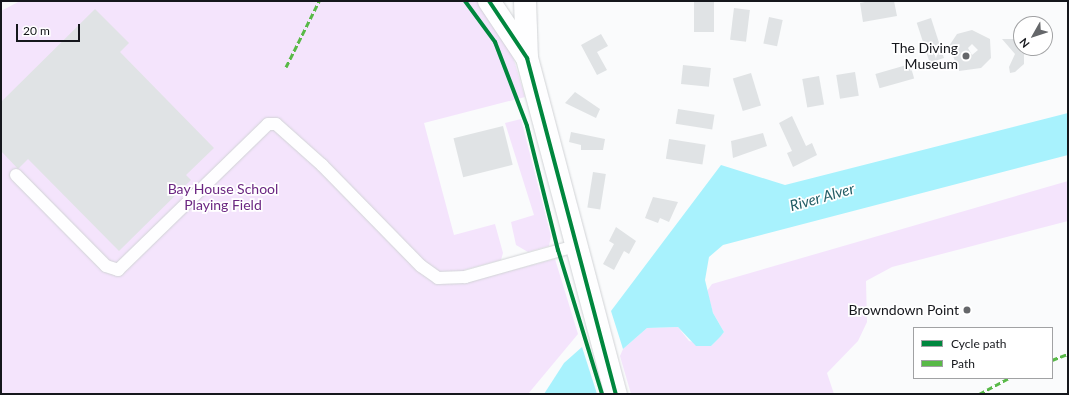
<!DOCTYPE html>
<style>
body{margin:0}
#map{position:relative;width:1069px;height:395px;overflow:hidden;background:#fafbfc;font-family:Lato,sans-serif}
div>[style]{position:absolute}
.green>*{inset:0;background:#f4e4fc}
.water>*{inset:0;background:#a8f2fd}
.building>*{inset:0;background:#e0e3e5;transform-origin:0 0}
.roads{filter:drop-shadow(0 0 1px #d1d3d6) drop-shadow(0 0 1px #d1d3d6)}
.service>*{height:12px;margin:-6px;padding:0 6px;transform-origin:6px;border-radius:6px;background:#fefeff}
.tertiary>*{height:22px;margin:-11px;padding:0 11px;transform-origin:11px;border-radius:11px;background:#fefeff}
.quiet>*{height:3px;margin-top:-1.5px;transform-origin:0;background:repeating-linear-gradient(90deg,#58b947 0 6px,transparent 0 9px)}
.cycleway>*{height:4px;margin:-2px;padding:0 2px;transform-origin:2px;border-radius:2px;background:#00873e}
.dots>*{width:11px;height:11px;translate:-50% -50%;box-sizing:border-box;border:2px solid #fff;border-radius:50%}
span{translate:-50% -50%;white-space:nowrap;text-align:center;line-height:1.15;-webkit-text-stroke:3.5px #fff;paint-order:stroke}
.poi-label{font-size:14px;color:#15171c}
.right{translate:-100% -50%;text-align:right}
.park-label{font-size:14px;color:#6b2682}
.water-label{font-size:15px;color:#225d65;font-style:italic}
.frame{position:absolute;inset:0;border:2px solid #15171c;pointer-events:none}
.legend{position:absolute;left:913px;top:327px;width:140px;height:52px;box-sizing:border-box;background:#fff;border:1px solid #a1a2a4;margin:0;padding:5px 7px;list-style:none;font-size:12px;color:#15171c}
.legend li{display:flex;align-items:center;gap:8px;height:20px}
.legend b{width:20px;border:1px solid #a1a2a4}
.north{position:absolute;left:1013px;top:16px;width:40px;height:40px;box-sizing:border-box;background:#fff;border:1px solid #a1a2a4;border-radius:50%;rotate:231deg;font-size:11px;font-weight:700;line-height:16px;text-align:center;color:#15171c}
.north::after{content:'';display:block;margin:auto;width:14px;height:18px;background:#65676a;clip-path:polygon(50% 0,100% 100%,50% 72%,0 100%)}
.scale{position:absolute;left:16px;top:24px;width:64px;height:18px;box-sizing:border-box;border:2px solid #15171c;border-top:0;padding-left:5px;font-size:12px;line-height:14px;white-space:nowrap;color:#15171c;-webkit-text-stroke:3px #fff;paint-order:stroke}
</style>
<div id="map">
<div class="green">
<i style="clip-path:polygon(20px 1px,477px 1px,501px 33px,514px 60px,525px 97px,424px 123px,454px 235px,495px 224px,503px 253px,501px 260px,464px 270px,467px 282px,555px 259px,578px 334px,528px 394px,1px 394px,1px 11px)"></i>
<i style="clip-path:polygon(521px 119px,551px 236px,549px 246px,528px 252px,516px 245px,511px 222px,534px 215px,505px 123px)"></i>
<i style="clip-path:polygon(1068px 181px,1068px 221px,892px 267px,866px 281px,867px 322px,858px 341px,827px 373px,834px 394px,631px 394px,620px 356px,623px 349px,647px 328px,678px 327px,689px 341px,711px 346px,724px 332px,713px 313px,707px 291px,712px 284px)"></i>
</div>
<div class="water">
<i style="clip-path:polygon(1068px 113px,1068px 155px,723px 245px,709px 257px,705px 280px,713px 313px,724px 332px,720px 337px,711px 346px,696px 346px,678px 327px,647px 328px,623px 349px,611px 311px,721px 165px,785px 185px)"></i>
<i style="clip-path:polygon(582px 347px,597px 394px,544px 394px,564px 363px)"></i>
</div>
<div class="building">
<i style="left:694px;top:1px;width:20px;height:31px"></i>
<i style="clip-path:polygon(870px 1px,894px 1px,897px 16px,863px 22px,860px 3px)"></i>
<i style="left:734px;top:8px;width:16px;height:32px;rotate:7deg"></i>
<i style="clip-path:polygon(95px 9px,129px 43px,120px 52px,214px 148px,186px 175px,191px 180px,119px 251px,28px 159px,18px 169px,1px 151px,1px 102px)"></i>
<i style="left:769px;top:17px;width:14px;height:27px;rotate:12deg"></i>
<i style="left:931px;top:18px;width:42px;height:15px;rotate:72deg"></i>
<i style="clip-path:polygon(evenodd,972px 30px,990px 39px,991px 58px,981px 68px,959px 71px,949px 46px,957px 34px,972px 30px,972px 44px,978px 50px,972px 55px,968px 48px,972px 44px)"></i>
<i style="clip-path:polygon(601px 34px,608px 46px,597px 52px,607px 70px,597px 75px,581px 45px)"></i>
<i style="clip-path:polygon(1002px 39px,1015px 39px,1024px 48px,1024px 64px,1015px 72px,1010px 73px,1009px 67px,1015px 54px)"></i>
<i style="left:910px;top:64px;width:15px;height:36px;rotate:74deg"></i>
<i style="left:683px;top:65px;width:28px;height:19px;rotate:6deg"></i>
<i style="left:855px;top:72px;width:24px;height:19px;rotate:81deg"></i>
<i style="left:751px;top:73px;width:34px;height:19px;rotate:73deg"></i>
<i style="left:819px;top:76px;width:29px;height:17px;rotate:80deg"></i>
<i style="clip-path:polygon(575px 92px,600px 109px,596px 118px,565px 103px)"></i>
<i style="left:678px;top:109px;width:37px;height:15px;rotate:9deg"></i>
<i style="clip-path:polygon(792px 116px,806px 146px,812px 143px,817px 155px,793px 167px,787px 153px,792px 151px,779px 123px)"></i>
<i style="left:503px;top:126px;width:40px;height:51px;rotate:76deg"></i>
<i style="clip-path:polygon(571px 132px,605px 139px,603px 150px,581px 150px,581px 145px,569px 142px)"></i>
<i style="clip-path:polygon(763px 133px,767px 146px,733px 158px,731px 141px)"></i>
<i style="left:669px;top:139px;width:37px;height:20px;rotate:9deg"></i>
<i style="left:593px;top:172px;width:13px;height:36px;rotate:9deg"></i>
<i style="clip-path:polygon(653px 197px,678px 202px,669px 222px,660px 218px,658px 223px,645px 218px)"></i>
<i style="clip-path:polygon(616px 227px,636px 241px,629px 254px,624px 251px,614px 270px,603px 264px,614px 244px,609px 241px)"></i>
</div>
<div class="roads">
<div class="service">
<i style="left:16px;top:175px;width:128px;rotate:45.3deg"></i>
<i style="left:106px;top:266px;width:13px;rotate:18deg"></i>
<i style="left:118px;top:270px;width:209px;rotate:-44.2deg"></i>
<i style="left:268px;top:124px;width:8px"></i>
<i style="left:276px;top:124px;width:62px;rotate:41.7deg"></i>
<i style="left:322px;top:165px;width:141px;rotate:45.6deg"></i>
<i style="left:421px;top:266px;width:21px;rotate:35deg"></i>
<i style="left:438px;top:278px;width:27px;rotate:-2deg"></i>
<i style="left:465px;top:277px;width:114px;rotate:-15.7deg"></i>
</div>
<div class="tertiary">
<i style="left:489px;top:1px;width:65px;rotate:56.3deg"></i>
<i style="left:525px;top:1px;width:57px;rotate:88deg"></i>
<i style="left:527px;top:58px;width:348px;rotate:75.2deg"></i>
</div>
</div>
<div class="quiet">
<i style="left:286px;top:67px;width:74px;rotate:-63.4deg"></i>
<i style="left:1052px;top:360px;width:17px;rotate:-21deg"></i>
<i style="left:979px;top:394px;width:34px;rotate:-28deg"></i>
</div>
<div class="cycleway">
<i style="left:465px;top:1px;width:51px;rotate:53.8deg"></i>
<i style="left:495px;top:42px;width:90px;rotate:69.1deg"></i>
<i style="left:527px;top:126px;width:128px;rotate:76deg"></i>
<i style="left:558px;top:250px;width:151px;rotate:73deg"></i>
<i style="left:489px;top:1px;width:69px;rotate:56.3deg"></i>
<i style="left:527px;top:58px;width:348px;rotate:75.2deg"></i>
</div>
<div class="dots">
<i style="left:966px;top:56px;background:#65676a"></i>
<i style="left:967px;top:310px;background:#65676a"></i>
</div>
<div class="poi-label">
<span class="right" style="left:958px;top:56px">The Diving<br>Museum</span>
<span class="right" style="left:959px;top:310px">Browndown Point</span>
</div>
<div class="park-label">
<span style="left:223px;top:197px">Bay House School<br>Playing Field</span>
</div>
<div class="water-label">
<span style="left:822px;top:197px;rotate:-16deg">River Alver</span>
</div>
<div class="frame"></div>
<ul class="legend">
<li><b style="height:5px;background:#00873e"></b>Cycle path</li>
<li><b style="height:5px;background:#58b947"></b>Path</li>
</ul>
<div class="north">N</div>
<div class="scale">20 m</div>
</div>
